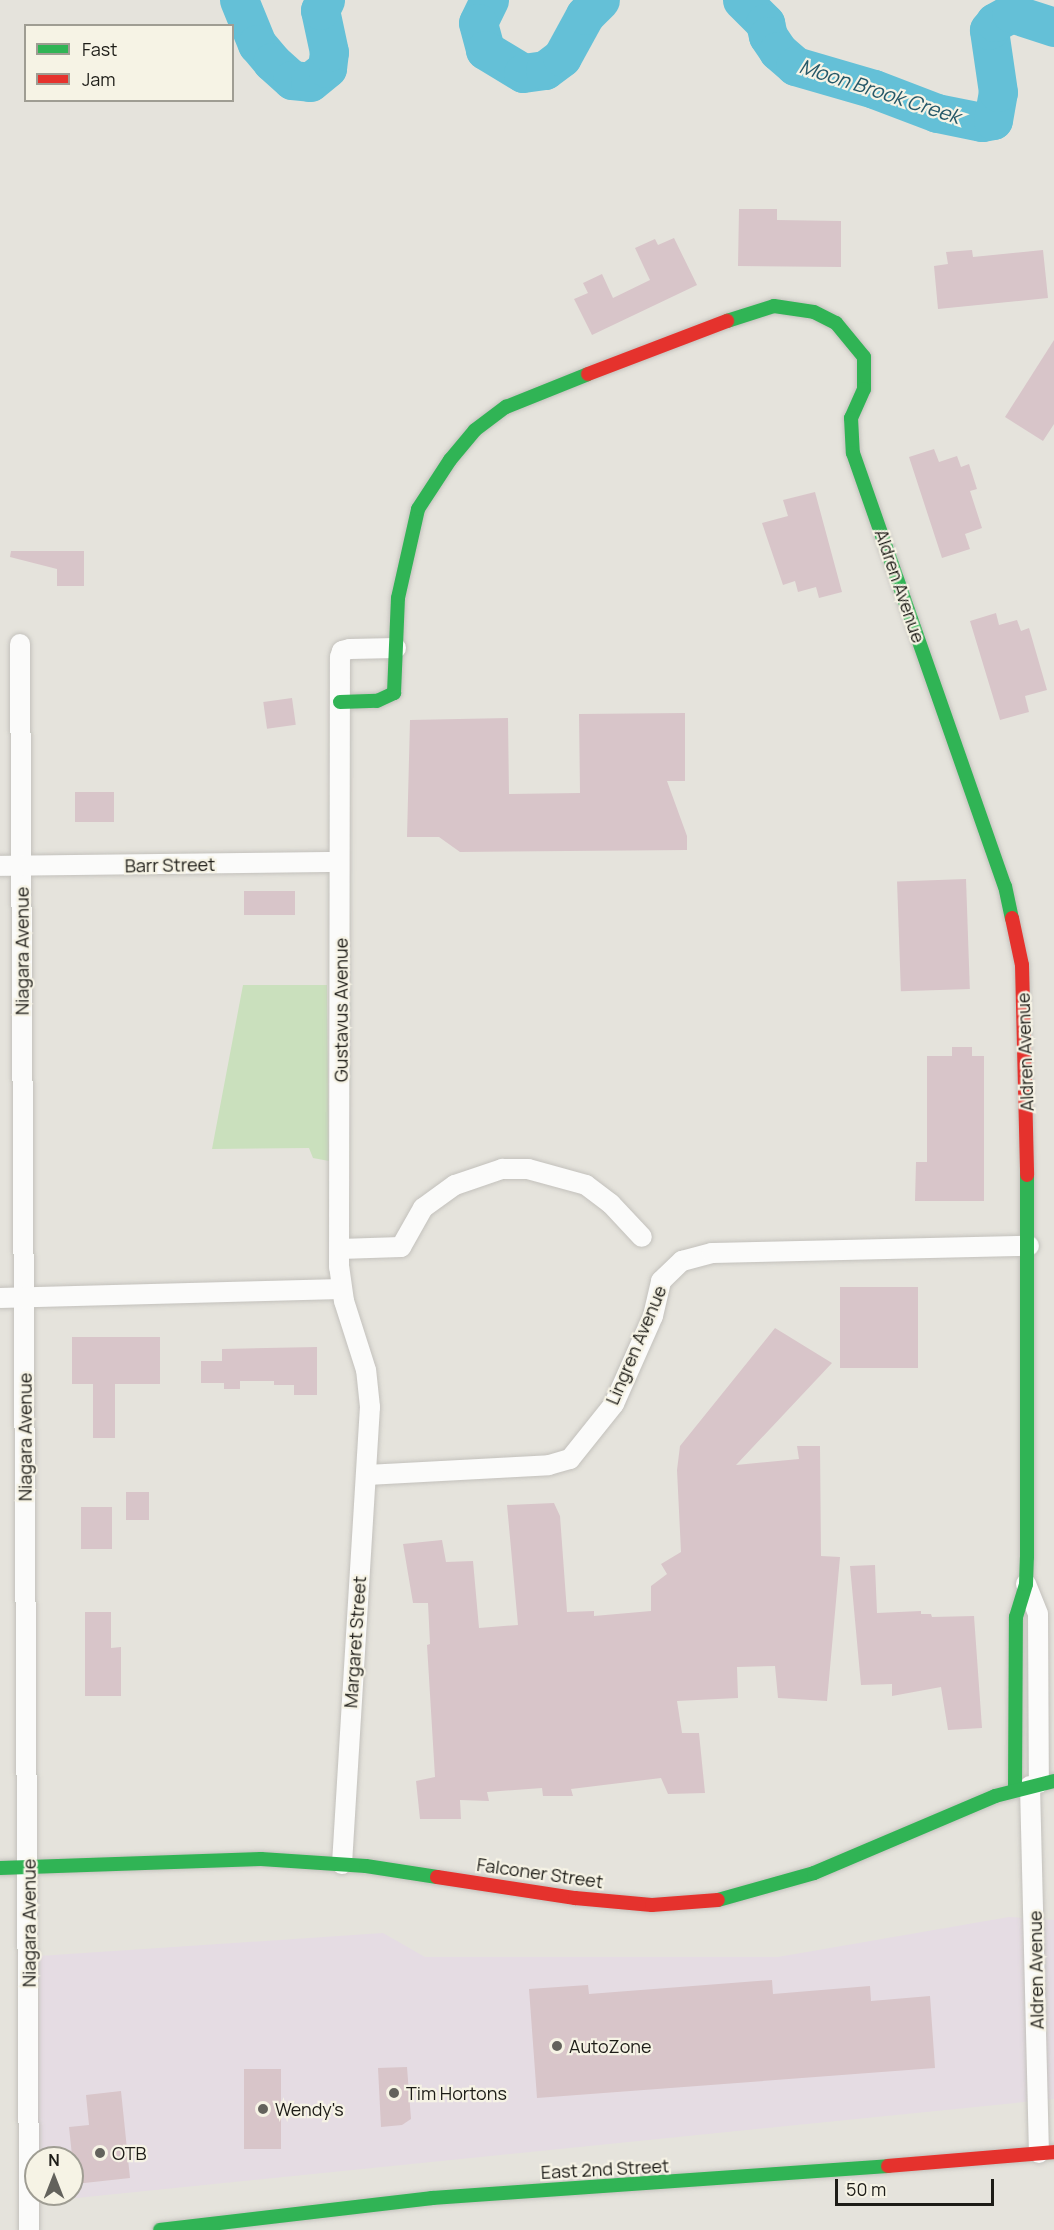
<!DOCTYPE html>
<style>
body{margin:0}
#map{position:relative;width:1054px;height:2230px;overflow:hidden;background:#e5e3dc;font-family:Manrope,sans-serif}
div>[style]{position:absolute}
.commercial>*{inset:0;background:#e5dce3}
.green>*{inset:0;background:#cae0bd}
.river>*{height:39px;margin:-19.5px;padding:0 19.5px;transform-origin:19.5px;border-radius:19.5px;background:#64c0d7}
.building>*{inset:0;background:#d8c5c9;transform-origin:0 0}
.roads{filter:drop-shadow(0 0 2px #c3c1bc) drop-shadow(0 0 2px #c3c1bc)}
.street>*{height:20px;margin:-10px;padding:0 10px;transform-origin:10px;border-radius:10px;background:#fbfbfa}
.fast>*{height:14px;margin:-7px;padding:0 7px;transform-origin:7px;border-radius:7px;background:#30b455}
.jam>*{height:14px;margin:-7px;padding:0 7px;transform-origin:7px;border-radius:7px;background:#e5322d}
.dots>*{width:16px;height:16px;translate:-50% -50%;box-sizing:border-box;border:3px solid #f6f3e5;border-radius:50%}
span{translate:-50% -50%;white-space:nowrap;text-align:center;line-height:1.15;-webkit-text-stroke:4.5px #f6f3e5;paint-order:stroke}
.street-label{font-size:18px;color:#1d1c17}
.poi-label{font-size:18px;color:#1d1c17}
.left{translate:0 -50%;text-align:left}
.water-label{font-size:20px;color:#255868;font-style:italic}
.legend{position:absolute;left:24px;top:24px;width:210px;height:78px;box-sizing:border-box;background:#f6f3e5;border:2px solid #9f9d93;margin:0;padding:8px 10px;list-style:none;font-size:18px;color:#1d1c17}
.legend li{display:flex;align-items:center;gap:12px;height:30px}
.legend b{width:30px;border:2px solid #9f9d93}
.north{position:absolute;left:24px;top:2146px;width:60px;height:60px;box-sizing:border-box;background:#f6f3e5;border:2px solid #9f9d93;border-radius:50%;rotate:0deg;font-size:16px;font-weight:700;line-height:24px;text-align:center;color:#1d1c17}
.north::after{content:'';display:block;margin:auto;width:21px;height:27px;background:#63625c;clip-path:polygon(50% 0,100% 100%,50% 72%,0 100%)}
.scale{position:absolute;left:835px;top:2179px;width:159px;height:27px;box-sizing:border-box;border:3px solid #1d1c17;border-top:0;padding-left:8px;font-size:18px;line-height:21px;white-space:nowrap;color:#1d1c17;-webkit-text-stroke:4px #f6f3e5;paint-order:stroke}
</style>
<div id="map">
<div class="commercial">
<i style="clip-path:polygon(1009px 1917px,1054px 1920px,1054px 2099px,37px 2202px,37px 2194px,72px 2194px,72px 2158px,37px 2158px,39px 1956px,383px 1933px,425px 1957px,778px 1957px)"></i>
</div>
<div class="green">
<i style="clip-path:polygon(243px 985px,327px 985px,329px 1161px,313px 1158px,309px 1148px,212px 1149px)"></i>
</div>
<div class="river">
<i style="left:239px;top:0;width:48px;rotate:67.8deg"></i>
<i style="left:257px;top:44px;width:23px;rotate:50deg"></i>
<i style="left:272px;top:62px;width:27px;rotate:42deg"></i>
<i style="left:292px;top:80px;width:18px;rotate:6deg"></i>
<i style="left:310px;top:82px;width:22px;rotate:-39deg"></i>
<i style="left:327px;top:68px;width:16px;rotate:-83deg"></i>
<i style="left:329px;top:52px;width:43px;rotate:-102.1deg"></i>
<i style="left:320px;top:10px;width:11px;rotate:-63deg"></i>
<i style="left:489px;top:0;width:25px;rotate:116deg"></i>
<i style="left:478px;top:23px;width:28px;rotate:75deg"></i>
<i style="left:485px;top:50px;width:44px;rotate:31.2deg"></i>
<i style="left:523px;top:73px;width:22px;rotate:-8deg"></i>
<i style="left:545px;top:70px;width:21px;rotate:-37deg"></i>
<i style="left:562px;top:57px;width:48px;rotate:-61.3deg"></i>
<i style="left:585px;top:15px;width:21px;rotate:-45deg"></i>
<i style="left:742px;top:0;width:33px;rotate:45deg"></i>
<i style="left:765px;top:23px;width:13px;rotate:77deg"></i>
<i style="left:768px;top:36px;width:18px;rotate:56deg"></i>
<i style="left:778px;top:51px;width:23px;rotate:41deg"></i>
<i style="left:795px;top:66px;width:82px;rotate:16.2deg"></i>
<i style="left:874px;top:89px;width:67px;rotate:20.9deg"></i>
<i style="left:937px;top:113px;width:46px;rotate:11.3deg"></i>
<i style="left:982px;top:122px;width:11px;rotate:-10deg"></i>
<i style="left:993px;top:120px;width:28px;rotate:-80deg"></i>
<i style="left:998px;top:92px;width:63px;rotate:-98.3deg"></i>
<i style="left:989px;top:30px;width:10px;rotate:-53deg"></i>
<i style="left:995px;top:22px;width:18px;rotate:-29deg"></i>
<i style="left:1011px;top:13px;width:45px;rotate:18deg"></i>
</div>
<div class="building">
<i style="clip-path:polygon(739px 209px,777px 209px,777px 220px,841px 221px,841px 267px,738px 266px)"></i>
<i style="clip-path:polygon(674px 238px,697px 285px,592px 335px,574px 299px,588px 293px,583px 283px,602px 274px,613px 298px,650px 280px,635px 248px,655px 239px,658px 245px)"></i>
<i style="clip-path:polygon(972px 250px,973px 257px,1043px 250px,1048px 298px,938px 309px,934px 266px,948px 264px,946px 252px)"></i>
<i style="clip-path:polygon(1054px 340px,1054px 424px,1043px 441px,1005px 417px)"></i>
<i style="clip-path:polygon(934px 449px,939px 462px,957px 456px,961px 467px,969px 464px,977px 489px,970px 491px,982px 528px,965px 534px,970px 549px,942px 558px,909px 457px)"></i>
<i style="clip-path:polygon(815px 492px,842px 592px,819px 598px,816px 587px,798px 592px,795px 581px,783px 585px,762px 523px,788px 516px,783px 500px)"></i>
<i style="clip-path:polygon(11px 551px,84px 551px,84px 586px,57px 586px,57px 569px,10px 557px)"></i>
<i style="clip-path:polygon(996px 613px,999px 625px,1017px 620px,1021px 631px,1029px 628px,1047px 690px,1025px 696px,1029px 712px,1000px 720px,970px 621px)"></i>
<i style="left:292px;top:698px;width:27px;height:29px;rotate:82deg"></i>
<i style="clip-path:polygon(685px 713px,685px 781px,667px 781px,687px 836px,687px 850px,460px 852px,439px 837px,407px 837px,410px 720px,508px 718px,509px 794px,580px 793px,579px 714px)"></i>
<i style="left:75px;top:792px;width:39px;height:30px"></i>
<i style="left:966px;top:879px;width:110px;height:69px;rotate:88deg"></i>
<i style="left:244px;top:891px;width:51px;height:24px"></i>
<i style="clip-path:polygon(952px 1047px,972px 1047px,972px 1056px,984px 1056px,984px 1201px,915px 1201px,916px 1162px,927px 1162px,927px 1056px,952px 1056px)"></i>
<i style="left:840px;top:1287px;width:78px;height:81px"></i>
<i style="clip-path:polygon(775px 1328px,832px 1363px,736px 1465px,799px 1459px,797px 1446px,820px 1446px,821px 1556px,840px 1557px,827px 1701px,778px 1698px,775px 1666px,737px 1667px,738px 1698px,677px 1701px,682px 1733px,699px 1733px,705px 1793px,668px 1794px,661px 1778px,571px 1789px,573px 1796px,543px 1796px,542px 1788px,487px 1792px,489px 1801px,460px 1800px,461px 1819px,420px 1819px,416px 1781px,435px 1777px,427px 1645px,430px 1644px,428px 1603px,413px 1603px,403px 1544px,442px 1540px,446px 1562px,473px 1561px,479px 1628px,518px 1625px,507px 1505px,554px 1503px,560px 1516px,567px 1612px,594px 1611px,594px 1616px,651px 1611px,651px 1586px,667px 1574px,661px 1564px,681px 1552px,677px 1470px,680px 1446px)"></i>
<i style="clip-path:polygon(72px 1337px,160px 1337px,160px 1384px,115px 1384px,115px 1438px,93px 1438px,93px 1384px,72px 1384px)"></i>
<i style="clip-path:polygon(317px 1347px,317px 1395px,294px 1395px,294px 1385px,274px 1385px,274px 1381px,240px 1381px,240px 1389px,224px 1389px,224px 1383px,201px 1383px,201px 1361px,222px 1361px,222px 1349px)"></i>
<i style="left:149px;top:1492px;width:28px;height:23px;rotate:90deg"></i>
<i style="left:81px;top:1507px;width:31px;height:42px"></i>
<i style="clip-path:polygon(875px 1565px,877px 1613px,921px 1611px,921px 1614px,931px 1614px,932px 1617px,974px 1616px,982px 1728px,948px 1730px,941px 1687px,892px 1696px,892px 1684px,861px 1685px,850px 1566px)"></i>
<i style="clip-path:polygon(85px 1612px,111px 1612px,111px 1648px,121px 1647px,121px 1696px,85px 1696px)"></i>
<i style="clip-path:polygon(772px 1980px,773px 1994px,870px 1986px,871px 2001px,930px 1996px,935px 2068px,537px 2098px,529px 1989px,588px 1985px,589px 1994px)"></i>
<i style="clip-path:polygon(407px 2067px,411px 2119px,402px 2125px,381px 2127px,378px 2068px)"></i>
<i style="left:244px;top:2069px;width:37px;height:80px"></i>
<i style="clip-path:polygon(121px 2091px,130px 2178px,75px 2184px,69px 2127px,89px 2125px,86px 2095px)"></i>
</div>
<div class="roads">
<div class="street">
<i style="left:20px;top:644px;width:1586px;rotate:89.67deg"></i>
<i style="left:0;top:866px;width:339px;rotate:-0.7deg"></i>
<i style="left:340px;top:1249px;width:61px;rotate:-1.9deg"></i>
<i style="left:401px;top:1247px;width:45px;rotate:-60.6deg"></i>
<i style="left:423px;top:1208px;width:39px;rotate:-36deg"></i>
<i style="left:455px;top:1185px;width:50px;rotate:-18.8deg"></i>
<i style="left:502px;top:1169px;width:26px"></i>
<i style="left:528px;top:1169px;width:60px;rotate:15.4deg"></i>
<i style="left:586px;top:1185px;width:31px;rotate:37deg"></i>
<i style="left:611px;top:1204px;width:45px;rotate:46.8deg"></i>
<i style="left:0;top:1298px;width:341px;rotate:-1.5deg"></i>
<i style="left:367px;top:1475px;width:182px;rotate:-3.1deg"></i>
<i style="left:549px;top:1465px;width:22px;rotate:-16deg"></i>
<i style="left:570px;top:1459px;width:70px;rotate:-51.3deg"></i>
<i style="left:614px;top:1404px;width:96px;rotate:-66.1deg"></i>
<i style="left:653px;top:1316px;width:36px;rotate:-77deg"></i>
<i style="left:661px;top:1281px;width:29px;rotate:-44deg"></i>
<i style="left:682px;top:1261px;width:31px;rotate:-15deg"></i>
<i style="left:712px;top:1253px;width:317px;rotate:-1.3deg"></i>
<i style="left:1026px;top:1584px;width:32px;rotate:68deg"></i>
<i style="left:1038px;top:1614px;width:169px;rotate:89.7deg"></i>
<i style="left:1030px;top:1786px;width:367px;rotate:88.6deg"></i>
<i style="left:342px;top:1864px;width:458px;rotate:-86.5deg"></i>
<i style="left:370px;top:1407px;width:37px;rotate:-96deg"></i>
<i style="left:366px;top:1370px;width:72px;rotate:-107.7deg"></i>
<i style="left:344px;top:1301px;width:34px;rotate:-98deg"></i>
<i style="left:339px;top:1267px;width:610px;rotate:-89.91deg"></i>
<i style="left:340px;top:657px;width:6px;rotate:-72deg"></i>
<i style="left:342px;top:651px;width:8px;rotate:-14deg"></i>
<i style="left:350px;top:649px;width:46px;rotate:-1.2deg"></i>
</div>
<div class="fast">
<i style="left:727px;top:321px;width:49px;rotate:-17.7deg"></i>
<i style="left:774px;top:306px;width:40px;rotate:8.5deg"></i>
<i style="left:814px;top:312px;width:25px;rotate:27deg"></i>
<i style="left:836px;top:323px;width:44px;rotate:50.5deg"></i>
<i style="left:864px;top:357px;width:32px;rotate:90deg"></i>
<i style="left:864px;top:389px;width:32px;rotate:114deg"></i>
<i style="left:851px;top:418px;width:35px;rotate:87deg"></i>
<i style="left:853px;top:453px;width:459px;rotate:70.7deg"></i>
<i style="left:1005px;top:886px;width:33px;rotate:78deg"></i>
<i style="left:340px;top:702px;width:37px;rotate:-2deg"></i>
<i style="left:377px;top:701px;width:19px;rotate:-25deg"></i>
<i style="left:394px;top:693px;width:95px;rotate:-87.6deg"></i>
<i style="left:398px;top:598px;width:91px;rotate:-77.3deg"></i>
<i style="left:418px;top:509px;width:59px;rotate:-56.9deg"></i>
<i style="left:450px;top:460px;width:39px;rotate:-50deg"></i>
<i style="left:475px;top:430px;width:39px;rotate:-37deg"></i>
<i style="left:506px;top:407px;width:88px;rotate:-21.9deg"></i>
<i style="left:1015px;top:1790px;width:173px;rotate:-89.7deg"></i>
<i style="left:1016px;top:1617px;width:34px;rotate:-73deg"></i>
<i style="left:1026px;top:1584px;width:27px;rotate:-88deg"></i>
<i style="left:1027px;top:1557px;width:382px;rotate:-90deg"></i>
<i style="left:0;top:1868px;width:261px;rotate:-2deg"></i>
<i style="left:261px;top:1859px;width:105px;rotate:3.8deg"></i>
<i style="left:366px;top:1866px;width:72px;rotate:8.8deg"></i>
<i style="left:718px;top:1900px;width:100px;rotate:-15.7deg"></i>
<i style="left:814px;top:1873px;width:197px;rotate:-23deg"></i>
<i style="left:995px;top:1796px;width:61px;rotate:-14.3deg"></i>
<i style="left:160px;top:2230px;width:274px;rotate:-6.7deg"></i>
<i style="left:432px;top:2198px;width:457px;rotate:-4deg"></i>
</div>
<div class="jam">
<i style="left:588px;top:374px;width:149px;rotate:-20.9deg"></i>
<i style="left:1012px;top:918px;width:48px;rotate:78deg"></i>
<i style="left:1022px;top:965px;width:210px;rotate:88.6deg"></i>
<i style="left:437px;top:1877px;width:140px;rotate:8.7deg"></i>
<i style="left:575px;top:1898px;width:77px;rotate:5.2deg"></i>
<i style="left:652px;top:1905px;width:66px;rotate:-4.3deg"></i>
<i style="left:888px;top:2166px;width:167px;rotate:-4.8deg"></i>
</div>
</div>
<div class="dots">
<i style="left:557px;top:2046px;background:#63625c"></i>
<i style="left:394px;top:2093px;background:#63625c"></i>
<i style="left:263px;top:2109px;background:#63625c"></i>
<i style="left:100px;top:2153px;background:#63625c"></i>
</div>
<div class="street-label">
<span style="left:900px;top:586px;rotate:71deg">Aldren Avenue</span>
<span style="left:170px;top:865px;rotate:-1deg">Barr Street</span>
<span style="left:22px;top:951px;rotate:-90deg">Niagara Avenue</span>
<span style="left:341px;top:1010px;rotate:-90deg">Gustavus Avenue</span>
<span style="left:1025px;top:1052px;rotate:-92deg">Aldren Avenue</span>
<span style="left:636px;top:1345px;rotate:-67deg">Lingren Avenue</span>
<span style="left:25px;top:1437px;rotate:-90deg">Niagara Avenue</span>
<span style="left:355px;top:1642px;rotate:-86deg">Margaret Street</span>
<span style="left:540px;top:1873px;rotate:8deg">Falconer Street</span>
<span style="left:29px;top:1923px;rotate:-90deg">Niagara Avenue</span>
<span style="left:1036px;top:1970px;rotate:-91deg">Aldren Avenue</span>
<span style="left:605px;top:2169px;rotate:-3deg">East 2nd Street</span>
</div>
<div class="poi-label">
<span class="left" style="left:569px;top:2046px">AutoZone</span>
<span class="left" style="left:406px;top:2093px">Tim Hortons</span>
<span class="left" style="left:275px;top:2109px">Wendy's</span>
<span class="left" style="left:112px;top:2153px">OTB</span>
</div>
<div class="water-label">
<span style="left:880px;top:91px;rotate:18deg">Moon Brook Creek</span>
</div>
<ul class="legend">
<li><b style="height:8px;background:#30b455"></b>Fast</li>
<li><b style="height:8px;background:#e5322d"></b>Jam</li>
</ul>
<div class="north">N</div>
<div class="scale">50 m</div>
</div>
